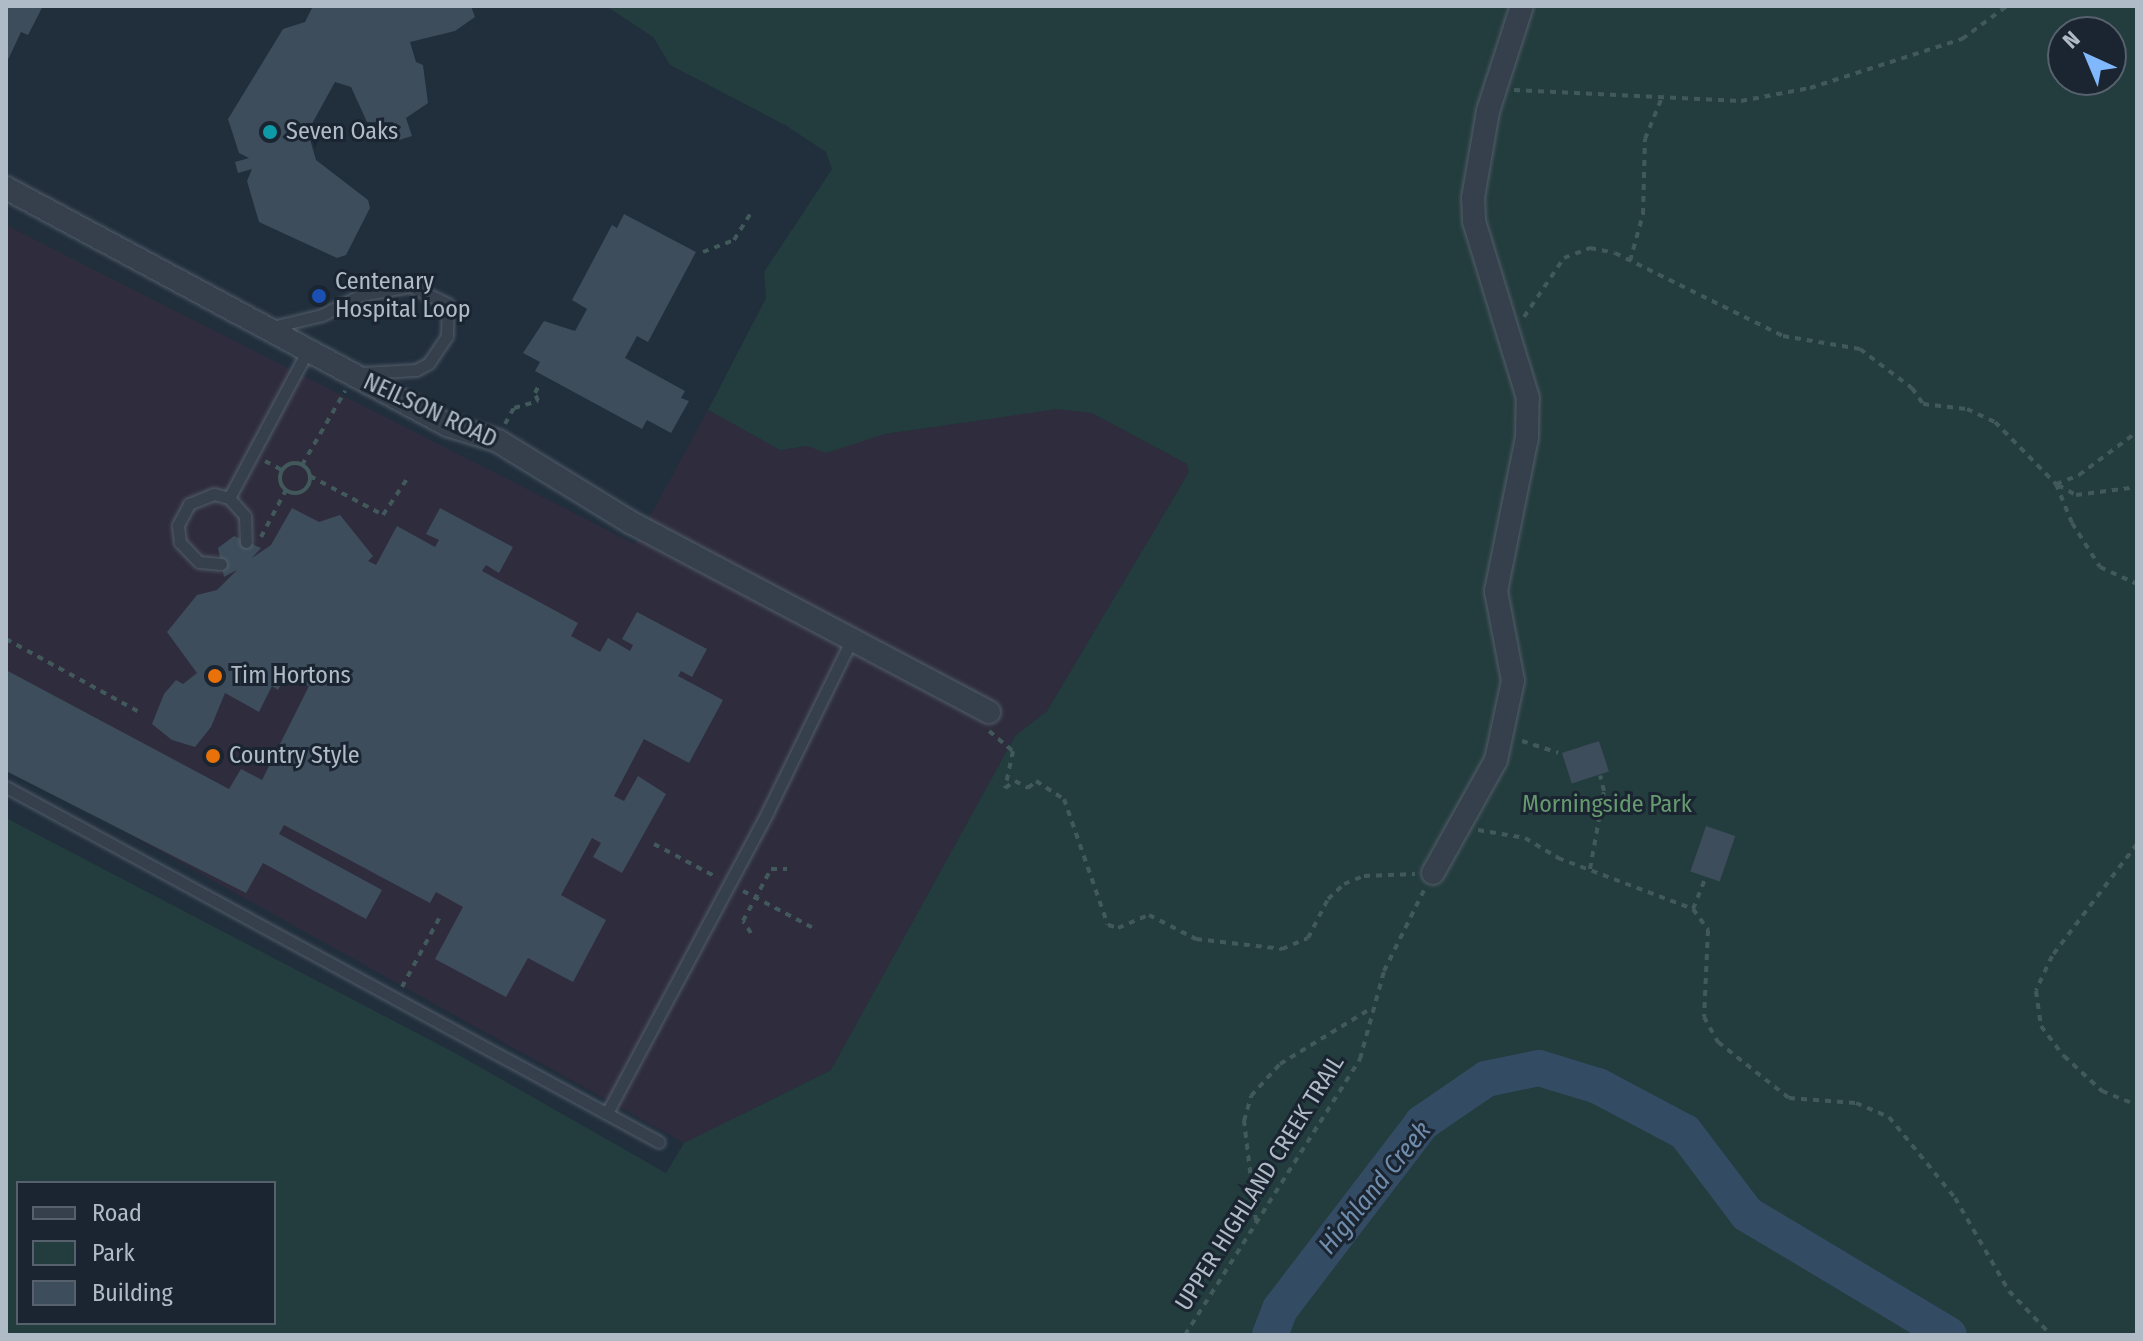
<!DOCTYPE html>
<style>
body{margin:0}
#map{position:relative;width:2143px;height:1341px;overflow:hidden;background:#212e3c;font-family:"Fira Sans Condensed",sans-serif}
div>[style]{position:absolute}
.medical>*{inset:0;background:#2f2d3d}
.green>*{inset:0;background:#233c3d}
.river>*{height:36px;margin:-18px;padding:0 18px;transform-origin:18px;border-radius:18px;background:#344b64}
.building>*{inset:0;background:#3d4d5b;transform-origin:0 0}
.path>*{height:4px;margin-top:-2px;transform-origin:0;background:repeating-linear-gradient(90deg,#41595a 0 6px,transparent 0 12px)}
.path>.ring{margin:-2px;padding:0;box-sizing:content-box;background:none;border:4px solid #41595a;border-radius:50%}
.roads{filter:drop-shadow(0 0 2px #535e6a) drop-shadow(0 0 2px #535e6a)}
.service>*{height:11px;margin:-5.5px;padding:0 5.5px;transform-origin:5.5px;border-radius:5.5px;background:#35404c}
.minor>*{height:22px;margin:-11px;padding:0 11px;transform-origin:11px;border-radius:11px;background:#35404c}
.dots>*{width:22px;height:22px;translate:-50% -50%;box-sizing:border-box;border:4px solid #1a2531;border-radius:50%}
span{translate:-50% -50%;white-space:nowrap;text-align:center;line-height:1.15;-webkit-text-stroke:6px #1a2531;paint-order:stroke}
.poi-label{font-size:24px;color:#b0bbc8}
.left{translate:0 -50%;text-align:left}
.street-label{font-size:24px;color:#b0bbc8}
.park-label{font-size:24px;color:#669a6f}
.water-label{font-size:26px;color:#708dad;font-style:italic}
.frame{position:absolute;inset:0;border:8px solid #b0bbc8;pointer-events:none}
.legend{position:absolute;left:16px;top:1181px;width:260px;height:144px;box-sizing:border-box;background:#1a2531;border:2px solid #56616d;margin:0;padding:10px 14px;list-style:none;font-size:24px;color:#b0bbc8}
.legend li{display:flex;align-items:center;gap:16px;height:40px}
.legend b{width:40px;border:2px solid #56616d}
.north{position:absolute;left:2047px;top:16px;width:80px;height:80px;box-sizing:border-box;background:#1a2531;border:2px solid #56616d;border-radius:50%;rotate:316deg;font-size:22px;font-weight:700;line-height:32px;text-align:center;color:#b0bbc8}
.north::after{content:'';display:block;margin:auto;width:28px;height:36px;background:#81b8fd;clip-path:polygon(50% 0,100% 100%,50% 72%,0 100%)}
</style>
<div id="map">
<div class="medical">
<i style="clip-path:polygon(6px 225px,635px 544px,708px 410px,781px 450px,1078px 405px,1192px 467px,1047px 711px,1015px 736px,831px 1070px,684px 1143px,6px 765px)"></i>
</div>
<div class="green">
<i style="clip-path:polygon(evenodd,606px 6px,2137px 6px,2137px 1335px,6px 1335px,6px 818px,457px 1054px,666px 1173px,684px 1143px,831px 1070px,1015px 736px,1047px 711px,1189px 472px,1187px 464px,1092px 413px,1057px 409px,885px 434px,826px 453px,807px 446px,780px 450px,708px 410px,766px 298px,764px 272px,832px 169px,826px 152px,785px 125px,670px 65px,653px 37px,606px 6px,2063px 32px,2111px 32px,2111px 80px,2063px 80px,2063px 32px,606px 6px,18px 1183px,274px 1183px,274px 1323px,18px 1323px,18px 1183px)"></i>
</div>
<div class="river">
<i style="left:1270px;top:1335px;width:28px;rotate:-69deg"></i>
<i style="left:1280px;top:1309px;width:234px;rotate:-52.6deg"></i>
<i style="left:1422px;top:1123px;width:78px;rotate:-34.5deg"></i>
<i style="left:1486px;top:1079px;width:54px;rotate:-11.7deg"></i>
<i style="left:1539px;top:1068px;width:62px;rotate:17deg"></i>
<i style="left:1598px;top:1086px;width:98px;rotate:27.9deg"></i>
<i style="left:1685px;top:1132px;width:103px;rotate:52.9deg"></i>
<i style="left:1747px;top:1214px;width:235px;rotate:30.9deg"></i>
</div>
<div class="building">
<i style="clip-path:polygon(6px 6px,43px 6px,28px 35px,21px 32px,6px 64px)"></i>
<i style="clip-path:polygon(313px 6px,471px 6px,475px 17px,455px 31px,410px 42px,416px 62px,423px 65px,428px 103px,406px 118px,412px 136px,399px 140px,393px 122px,367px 122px,351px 87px,335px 82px,308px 131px,310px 139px,316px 160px,368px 200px,370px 208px,346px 255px,337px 258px,259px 222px,247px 181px,252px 169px,238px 173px,235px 162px,249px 158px,239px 153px,228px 119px,283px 29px,305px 22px)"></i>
<i style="clip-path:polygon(624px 214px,696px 252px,648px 342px,637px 336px,625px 358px,685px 391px,681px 398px,689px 401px,671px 433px,647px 420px,642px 429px,535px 371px,540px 362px,523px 353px,544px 321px,575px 331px,587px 309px,572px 300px,612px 225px,617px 228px)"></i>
<i style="clip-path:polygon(292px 508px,319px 522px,340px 515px,373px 556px,368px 561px,376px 565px,397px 526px,435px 547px,439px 540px,426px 534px,440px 508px,513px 547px,499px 573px,486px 565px,482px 571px,578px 623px,571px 636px,600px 652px,608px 638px,630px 651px,633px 645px,622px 639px,637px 612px,707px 649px,692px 677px,681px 671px,678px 676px,723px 700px,689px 763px,644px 739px,614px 796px,624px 801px,638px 776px,666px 794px,622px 873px,593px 857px,601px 843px,592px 838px,561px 895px,606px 920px,573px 982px,528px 958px,506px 997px,435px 959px,463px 907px,436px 892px,430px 903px,284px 825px,279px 834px,382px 890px,366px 919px,263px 863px,246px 893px,6px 771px,6px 670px,229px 789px,241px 769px,262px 780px,309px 686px,283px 681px,278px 690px,272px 686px,259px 712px,225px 693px,211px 727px,195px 747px,172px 740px,152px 724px,164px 694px,176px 680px,183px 684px,197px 673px,167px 632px,197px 595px,217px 590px,237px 570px,224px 577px,218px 548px,234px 536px,261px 548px,252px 558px,271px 545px)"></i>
<i style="left:1599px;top:741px;width:32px;height:39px;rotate:72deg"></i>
<i style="left:1706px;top:826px;width:31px;height:48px;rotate:19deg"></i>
</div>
<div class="path">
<i style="left:1514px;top:90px;width:227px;rotate:2.8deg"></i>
<i style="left:1741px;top:101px;width:70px;rotate:-10.7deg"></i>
<i style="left:1810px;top:88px;width:160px;rotate:-17.9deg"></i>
<i style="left:1962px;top:39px;width:56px;rotate:-36.3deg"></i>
<i style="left:703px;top:252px;width:33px;rotate:-21deg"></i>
<i style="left:734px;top:240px;width:31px;rotate:-58deg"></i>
<i style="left:1630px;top:261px;width:49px;rotate:-74.5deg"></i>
<i style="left:1643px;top:214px;width:75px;rotate:-88.5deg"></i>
<i style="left:1645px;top:139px;width:48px;rotate:-67.8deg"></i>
<i style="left:1524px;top:317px;width:71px;rotate:-55.9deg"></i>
<i style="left:1564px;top:258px;width:28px;rotate:-21deg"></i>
<i style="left:1590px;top:248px;width:25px;rotate:11deg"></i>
<i style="left:1615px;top:253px;width:187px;rotate:26.3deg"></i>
<i style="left:1783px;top:336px;width:78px;rotate:9.6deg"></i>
<i style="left:1860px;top:349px;width:65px;rotate:36.9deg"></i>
<i style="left:1912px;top:388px;width:19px;rotate:55deg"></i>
<i style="left:1923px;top:404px;width:44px;rotate:6.5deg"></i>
<i style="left:1967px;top:409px;width:31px;rotate:25deg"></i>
<i style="left:1995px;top:422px;width:87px;rotate:45.5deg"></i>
<i style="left:2056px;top:484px;width:25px;rotate:-21deg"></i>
<i style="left:2079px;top:475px;width:72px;rotate:-36.6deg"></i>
<i style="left:505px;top:424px;width:18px;rotate:-61deg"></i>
<i style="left:514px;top:408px;width:25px;rotate:-16deg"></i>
<i style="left:538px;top:401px;width:9px;rotate:-111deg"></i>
<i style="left:535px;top:393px;width:11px;rotate:-63deg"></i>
<i style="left:265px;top:461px;width:19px;rotate:28deg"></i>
<i class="ring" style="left:280px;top:463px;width:26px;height:26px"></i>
<i style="left:302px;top:465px;width:86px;rotate:-59.8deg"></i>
<i style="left:310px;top:476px;width:83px;rotate:28.1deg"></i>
<i style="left:383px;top:515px;width:43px;rotate:-56.3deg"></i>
<i style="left:2056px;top:484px;width:42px;rotate:67.7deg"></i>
<i style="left:2072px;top:523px;width:52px;rotate:57.5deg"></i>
<i style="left:2100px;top:567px;width:41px;rotate:24.7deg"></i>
<i style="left:2058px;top:485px;width:21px;rotate:29deg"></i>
<i style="left:2076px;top:495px;width:62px;rotate:-7.5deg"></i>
<i style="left:261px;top:537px;width:53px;rotate:-62deg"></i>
<i style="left:6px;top:639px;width:156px;rotate:28.7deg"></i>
<i style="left:989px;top:731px;width:31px;rotate:40deg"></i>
<i style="left:1013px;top:751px;width:38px;rotate:102deg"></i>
<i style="left:1005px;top:788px;width:12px;rotate:-35deg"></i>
<i style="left:1015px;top:781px;width:15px;rotate:28deg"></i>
<i style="left:1028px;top:788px;width:11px;rotate:-41deg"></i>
<i style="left:1036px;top:781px;width:33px;rotate:33deg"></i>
<i style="left:1064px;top:799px;width:133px;rotate:70.8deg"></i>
<i style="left:1108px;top:925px;width:10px;rotate:17deg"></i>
<i style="left:1118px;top:928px;width:34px;rotate:-23deg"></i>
<i style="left:1149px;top:915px;width:53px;rotate:27.1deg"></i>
<i style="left:1196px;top:939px;width:87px;rotate:6.6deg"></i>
<i style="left:1282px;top:949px;width:28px;rotate:-23deg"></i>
<i style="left:1308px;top:938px;width:44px;rotate:-62.9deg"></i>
<i style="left:1328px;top:899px;width:22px;rotate:-43deg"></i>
<i style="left:1344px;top:884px;width:22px;rotate:-22deg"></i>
<i style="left:1364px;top:876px;width:51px;rotate:-2.2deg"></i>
<i style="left:1522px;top:741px;width:38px;rotate:18deg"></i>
<i style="left:1478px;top:830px;width:48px;rotate:9.7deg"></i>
<i style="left:1525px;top:838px;width:39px;rotate:31deg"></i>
<i style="left:1558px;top:858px;width:144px;rotate:20.7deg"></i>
<i style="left:1693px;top:909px;width:26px;rotate:54deg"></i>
<i style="left:1708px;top:930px;width:87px;rotate:92.6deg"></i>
<i style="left:1704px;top:1017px;width:29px;rotate:61deg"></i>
<i style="left:1718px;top:1042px;width:90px;rotate:38.3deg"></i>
<i style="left:1789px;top:1098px;width:67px;rotate:4.3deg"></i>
<i style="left:1856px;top:1103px;width:36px;rotate:23deg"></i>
<i style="left:1889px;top:1117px;width:104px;rotate:50.8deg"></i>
<i style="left:1955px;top:1198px;width:108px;rotate:59.9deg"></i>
<i style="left:2009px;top:1291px;width:61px;rotate:46.3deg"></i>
<i style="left:654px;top:844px;width:72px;rotate:28deg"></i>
<i style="left:2137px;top:844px;width:141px;rotate:127.2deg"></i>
<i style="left:2052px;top:956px;width:38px;rotate:115deg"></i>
<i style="left:2036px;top:991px;width:35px;rotate:82deg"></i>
<i style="left:2041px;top:1026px;width:38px;rotate:53deg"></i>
<i style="left:2064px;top:1056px;width:52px;rotate:42.6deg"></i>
<i style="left:2102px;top:1091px;width:38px;rotate:22deg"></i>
<i style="left:1590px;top:869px;width:79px;rotate:-79.8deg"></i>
<i style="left:1604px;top:791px;width:16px;rotate:-104deg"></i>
<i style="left:743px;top:891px;width:81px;rotate:27.8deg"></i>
<i style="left:1693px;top:909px;width:35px;rotate:-68deg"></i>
<i style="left:751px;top:933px;width:14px;rotate:-124deg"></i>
<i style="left:743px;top:921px;width:59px;rotate:-61.7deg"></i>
<i style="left:771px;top:869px;width:16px"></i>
<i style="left:402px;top:987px;width:82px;rotate:-61.6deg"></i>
<i style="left:1256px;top:1221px;width:101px;rotate:-96.8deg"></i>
<i style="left:1244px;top:1121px;width:26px;rotate:-74deg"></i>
<i style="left:1251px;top:1096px;width:43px;rotate:-47.8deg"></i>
<i style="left:1280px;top:1064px;width:105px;rotate:-31.4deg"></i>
<i style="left:1185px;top:1335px;width:327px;rotate:-57.6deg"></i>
<i style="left:1360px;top:1059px;width:91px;rotate:-74.7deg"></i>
<i style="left:1384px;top:971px;width:90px;rotate:-63.7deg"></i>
</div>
<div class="roads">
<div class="service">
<i style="left:272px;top:327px;width:51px;rotate:-13.5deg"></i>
<i style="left:322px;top:315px;width:44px;rotate:-27.1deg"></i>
<i style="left:361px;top:295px;width:50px;rotate:-10.4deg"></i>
<i style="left:410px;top:286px;width:42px;rotate:25.3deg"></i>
<i style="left:448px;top:304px;width:32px;rotate:92deg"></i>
<i style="left:447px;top:336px;width:32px;rotate:124deg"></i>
<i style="left:429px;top:363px;width:15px;rotate:152deg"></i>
<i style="left:416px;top:370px;width:56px;rotate:176.9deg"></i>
<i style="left:229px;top:498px;width:168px;rotate:-61.9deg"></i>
<i style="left:221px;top:564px;width:22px;rotate:-175deg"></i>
<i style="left:199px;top:562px;width:28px;rotate:-134deg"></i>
<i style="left:180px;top:542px;width:17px;rotate:-97deg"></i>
<i style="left:178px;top:525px;width:24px;rotate:-62deg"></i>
<i style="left:189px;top:504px;width:27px;rotate:-22deg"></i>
<i style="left:214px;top:494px;width:16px;rotate:15deg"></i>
<i style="left:229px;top:498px;width:24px;rotate:48deg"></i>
<i style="left:245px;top:516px;width:26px;rotate:88deg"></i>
<i style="left:6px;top:787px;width:743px;rotate:28.53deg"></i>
<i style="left:607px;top:1113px;width:342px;rotate:-61.9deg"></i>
<i style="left:768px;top:811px;width:194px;rotate:-64deg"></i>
</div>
<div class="minor">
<i style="left:6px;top:188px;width:501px;rotate:28.25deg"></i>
<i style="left:447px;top:425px;width:53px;rotate:17.4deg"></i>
<i style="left:498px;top:441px;width:157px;rotate:31.5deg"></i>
<i style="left:632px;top:523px;width:404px;rotate:27.9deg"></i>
<i style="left:1433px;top:873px;width:129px;rotate:-60.9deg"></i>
<i style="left:1496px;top:760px;width:81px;rotate:-77.9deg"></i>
<i style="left:1513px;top:681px;width:92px;rotate:-100.7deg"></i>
<i style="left:1496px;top:591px;width:157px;rotate:-78.6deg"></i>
<i style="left:1527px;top:437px;width:39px;rotate:-89deg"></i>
<i style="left:1528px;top:398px;width:185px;rotate:-107deg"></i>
<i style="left:1474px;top:221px;width:23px;rotate:-92deg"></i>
<i style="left:1473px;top:198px;width:88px;rotate:-80.2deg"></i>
<i style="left:1488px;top:111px;width:110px;rotate:-72.1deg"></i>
</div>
</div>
<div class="dots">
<i style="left:270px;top:132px;background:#0f9aa8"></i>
<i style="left:319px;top:296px;background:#1a4fb4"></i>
<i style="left:215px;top:676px;background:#e8710a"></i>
<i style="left:213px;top:756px;background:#e8710a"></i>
</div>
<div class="poi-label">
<span class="left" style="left:286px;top:132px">Seven Oaks</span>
<span class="left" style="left:335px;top:296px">Centenary<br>Hospital Loop</span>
<span class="left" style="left:231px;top:676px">Tim Hortons</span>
<span class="left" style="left:229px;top:756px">Country Style</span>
</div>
<div class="street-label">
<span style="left:430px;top:411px;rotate:25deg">NEILSON ROAD</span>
<span style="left:1260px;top:1183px;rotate:-58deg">UPPER HIGHLAND CREEK TRAIL</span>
</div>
<div class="park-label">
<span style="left:1607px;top:805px">Morningside Park</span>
</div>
<div class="water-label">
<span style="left:1375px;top:1188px;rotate:-51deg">Highland Creek</span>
</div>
<div class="frame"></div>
<ul class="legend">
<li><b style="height:10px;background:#35404c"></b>Road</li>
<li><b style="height:22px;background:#233c3d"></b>Park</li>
<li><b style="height:22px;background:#3d4d5b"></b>Building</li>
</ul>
<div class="north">N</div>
</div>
